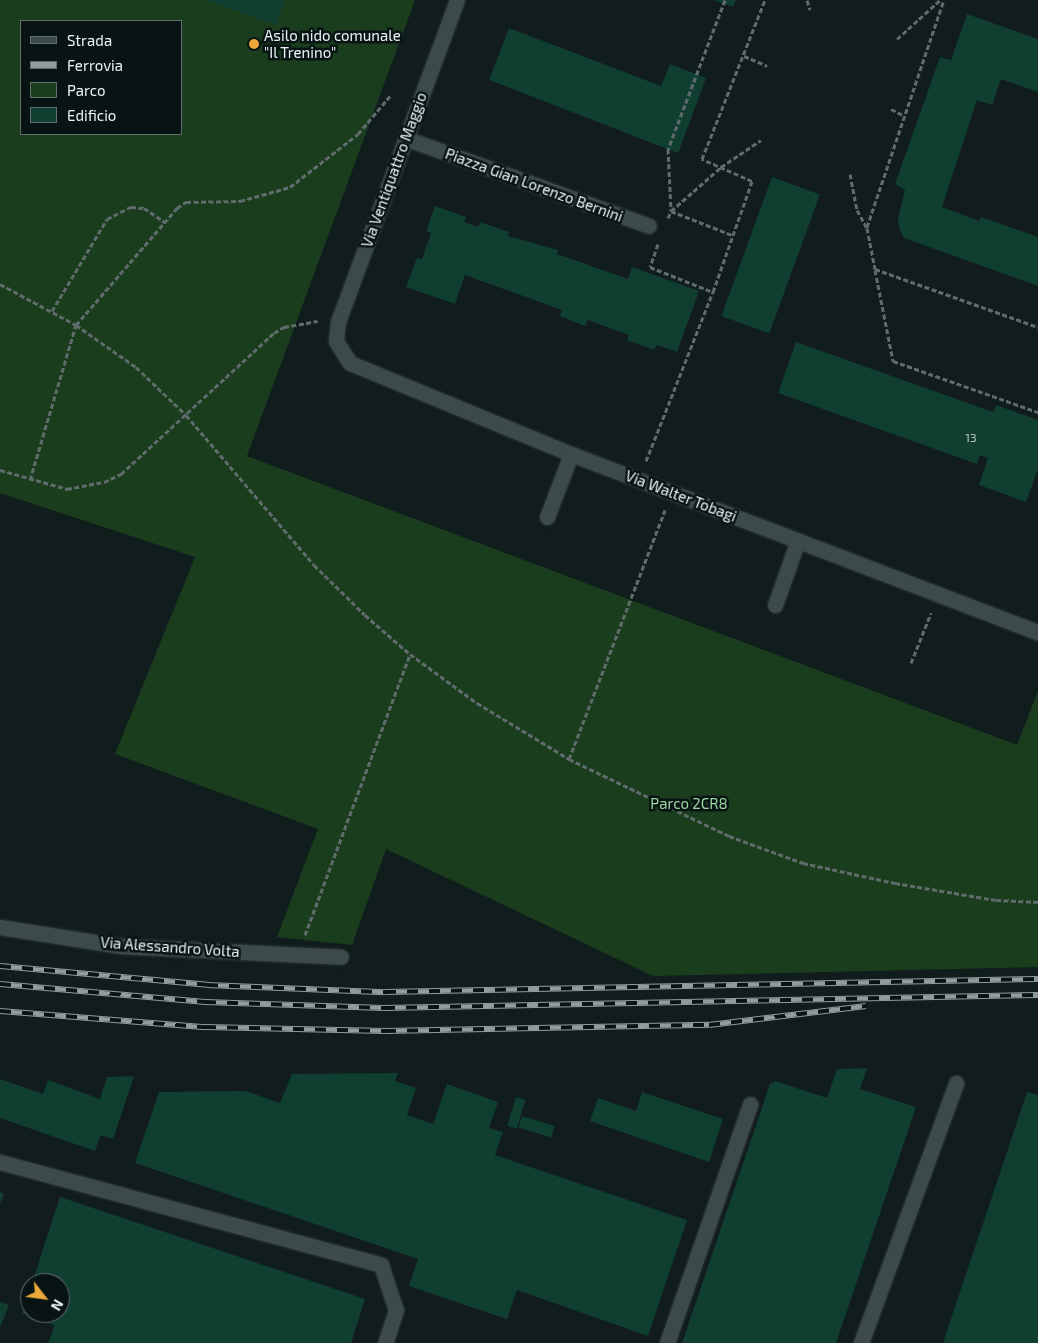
<!DOCTYPE html>
<style>
body{margin:0}
#map{position:relative;width:1038px;height:1343px;overflow:hidden;background:#111d1d;font-family:"Exo 2",sans-serif}
div>[style]{position:absolute}
.green>*{inset:0;background:#1a3d1e}
.building>*{inset:0;background:#103e31;transform-origin:0 0}
.path>*{height:3px;margin-top:-1.5px;transform-origin:0;background:repeating-linear-gradient(90deg,#606b6b 0 5px,transparent 0 7.5px)}
.roads{filter:drop-shadow(0 0 1px #303737) drop-shadow(0 0 1px #303737)}
.minor>*{height:15px;margin:-7.5px;padding:0 7.5px;transform-origin:7.5px;border-radius:7.5px;background:#3c4a49}
.rail>*{height:5.5px;margin-top:-2.75px;transform-origin:0;background:repeating-linear-gradient(90deg,#081414 0 11px,#929c9c 0 22px);box-sizing:border-box;border-block:1px solid #929c9c}
.dots>*{width:14px;height:14px;translate:-50% -50%;box-sizing:border-box;border:2px solid #081414;border-radius:50%}
span{translate:-50% -50%;white-space:nowrap;text-align:center;line-height:1.15;-webkit-text-stroke:5px #081414;paint-order:stroke}
.number-label{font-size:12px;color:#b4c6c3}
.number-label span{-webkit-text-stroke-width:0}
.poi-label{font-size:15px;color:#ebf4f4}
.left{translate:0 -50%;text-align:left}
.street-label{font-size:15px;color:#ebf4f4}
.park-label{font-size:15px;color:#9ad69f}
.legend{position:absolute;left:20px;top:20px;width:162px;height:115px;box-sizing:border-box;background:#081414;border:1px solid #636e6e;margin:0;padding:6px 9px;list-style:none;font-size:15px;color:#ebf4f4}
.legend li{display:flex;align-items:center;gap:10px;height:25px}
.legend b{width:25px;border:1px solid #636e6e}
.north{position:absolute;left:20px;top:1273px;width:50px;height:50px;box-sizing:border-box;background:#081414;border:1px solid #636e6e;border-radius:50%;rotate:120deg;font-size:14px;font-weight:700;line-height:20px;text-align:center;color:#ebf4f4}
.north::after{content:'';display:block;margin:auto;width:18px;height:22px;background:#eda83b;clip-path:polygon(50% 0,100% 100%,50% 72%,0 100%)}
</style>
<div id="map">
<div class="green">
<i style="clip-path:polygon(evenodd,0 0,415px 0,247px 456px,1017px 745px,1038px 691px,1038px 967px,653px 976px,386px 849px,352px 945px,277px 937px,318px 829px,115px 754px,195px 557px,0 493px,0 0,21px 21px,181px 21px,181px 134px,21px 134px,21px 21px)"></i>
</div>
<div class="building">
<i style="clip-path:polygon(207px 0,285px 0,276px 25px)"></i>
<i style="clip-path:polygon(714px 0,736px 0,733px 7px)"></i>
<i style="clip-path:polygon(967px 14px,1038px 39px,1038px 92px,1001px 79px,992px 105px,977px 100px,942px 207px,979px 221px,981px 217px,1038px 237px,1038px 286px,904px 238px,899px 228px,898px 218px,905px 190px,895px 184px,940px 57px,951px 60px)"></i>
<i style="clip-path:polygon(509px 28px,661px 86px,670px 64px,706px 78px,678px 153px,489px 80px)"></i>
<i style="left:772px;top:177px;width:51px;height:148px;rotate:20deg"></i>
<i style="clip-path:polygon(435px 206px,466px 217px,464px 222px,478px 227px,480px 222px,509px 232px,508px 236px,558px 250px,557px 254px,628px 279px,632px 267px,699px 291px,677px 352px,657px 345px,654px 350px,627px 340px,629px 335px,588px 320px,585px 326px,560px 316px,562px 310px,465px 275px,455px 304px,406px 287px,417px 258px,422px 259px,431px 233px,426px 231px)"></i>
<i style="clip-path:polygon(796px 342px,993px 412px,996px 405px,1038px 420px,1038px 469px,1026px 502px,979px 485px,988px 458px,980px 455px,977px 464px,778px 393px)"></i>
<i style="clip-path:polygon(867px 1068px,860px 1089px,916px 1107px,836px 1343px,682px 1343px,770px 1084px,775px 1081px,827px 1098px,837px 1069px)"></i>
<i style="clip-path:polygon(398px 1073px,395px 1081px,416px 1088px,407px 1115px,433px 1124px,447px 1084px,498px 1102px,489px 1128px,503px 1132px,495px 1155px,687px 1220px,648px 1336px,517px 1290px,507px 1319px,409px 1286px,418px 1259px,135px 1163px,159px 1092px,245px 1091px,280px 1103px,292px 1074px)"></i>
<i style="clip-path:polygon(134px 1076px,113px 1139px,101px 1135px,95px 1151px,0 1118px,0 1079px,43px 1094px,48px 1080px,100px 1099px,107px 1077px)"></i>
<i style="clip-path:polygon(642px 1092px,723px 1119px,709px 1162px,590px 1121px,598px 1098px,636px 1111px)"></i>
<i style="clip-path:polygon(1027px 1092px,1038px 1095px,1038px 1343px,943px 1343px)"></i>
<i style="left:516px;top:1097px;width:10px;height:30px;rotate:17deg"></i>
<i style="left:522px;top:1116px;width:34px;height:12px;rotate:17deg"></i>
<i style="clip-path:polygon(0 1192px,4px 1194px,0 1204px)"></i>
<i style="clip-path:polygon(60px 1197px,365px 1299px,351px 1343px,48px 1343px,55px 1325px,22px 1313px,30px 1289px,30px 1313px,60px 1313px,60px 1283px,32px 1283px)"></i>
<i style="clip-path:polygon(0 1302px,9px 1305px,0 1328px)"></i>
</div>
<div class="path">
<i style="left:725px;top:0;width:160px;rotate:110.9deg"></i>
<i style="left:668px;top:149px;width:62px;rotate:87.2deg"></i>
<i style="left:671px;top:211px;width:66px;rotate:21.5deg"></i>
<i style="left:807px;top:0;width:10px;rotate:73deg"></i>
<i style="left:897px;top:39px;width:58px;rotate:-42.2deg"></i>
<i style="left:744px;top:56px;width:25px;rotate:23deg"></i>
<i style="left:891px;top:109px;width:13px;rotate:27deg"></i>
<i style="left:850px;top:174px;width:37px;rotate:79deg"></i>
<i style="left:857px;top:210px;width:21px;rotate:61deg"></i>
<i style="left:867px;top:228px;width:42px;rotate:79deg"></i>
<i style="left:875px;top:269px;width:173px;rotate:19.6deg"></i>
<i style="left:668px;top:218px;width:8px;rotate:-67deg"></i>
<i style="left:671px;top:211px;width:67px;rotate:-41.3deg"></i>
<i style="left:721px;top:167px;width:48px;rotate:-34deg"></i>
<i style="left:867px;top:227px;width:240px;rotate:-71.3deg"></i>
<i style="left:658px;top:244px;width:24px;rotate:109deg"></i>
<i style="left:650px;top:267px;width:68px;rotate:21.6deg"></i>
<i style="left:875px;top:270px;width:93px;rotate:78.8deg"></i>
<i style="left:893px;top:361px;width:154px;rotate:19.4deg"></i>
<i style="left:0;top:284px;width:86px;rotate:28.3deg"></i>
<i style="left:76px;top:325px;width:73px;rotate:35deg"></i>
<i style="left:136px;top:367px;width:69px;rotate:43.8deg"></i>
<i style="left:186px;top:415px;width:197px;rotate:49.5deg"></i>
<i style="left:314px;top:565px;width:71px;rotate:44.4deg"></i>
<i style="left:365px;top:615px;width:60px;rotate:40.9deg"></i>
<i style="left:410px;top:654px;width:83px;rotate:36.2deg"></i>
<i style="left:477px;top:703px;width:108px;rotate:31.3deg"></i>
<i style="left:569px;top:759px;width:178px;rotate:25.7deg"></i>
<i style="left:729px;top:836px;width:79px;rotate:20deg"></i>
<i style="left:803px;top:863px;width:94px;rotate:12.3deg"></i>
<i style="left:895px;top:883px;width:102px;rotate:9.6deg"></i>
<i style="left:996px;top:900px;width:42px;rotate:2.7deg"></i>
<i style="left:52px;top:311px;width:107px;rotate:-59.1deg"></i>
<i style="left:107px;top:219px;width:27px;rotate:-27deg"></i>
<i style="left:131px;top:207px;width:13px;rotate:4deg"></i>
<i style="left:144px;top:208px;width:25px;rotate:34deg"></i>
<i style="left:646px;top:461px;width:182px;rotate:-68.4deg"></i>
<i style="left:713px;top:292px;width:118px;rotate:-70.6deg"></i>
<i style="left:752px;top:181px;width:55px;rotate:-156.3deg"></i>
<i style="left:702px;top:159px;width:171px;rotate:-68.4deg"></i>
<i style="left:0;top:470px;width:70px;rotate:15.8deg"></i>
<i style="left:67px;top:489px;width:38px;rotate:-11deg"></i>
<i style="left:104px;top:482px;width:19px;rotate:-25deg"></i>
<i style="left:121px;top:474px;width:208px;rotate:-42.7deg"></i>
<i style="left:274px;top:333px;width:12px;rotate:-31deg"></i>
<i style="left:284px;top:327px;width:34px;rotate:-10deg"></i>
<i style="left:30px;top:480px;width:162px;rotate:-73.5deg"></i>
<i style="left:76px;top:325px;width:155px;rotate:-49.2deg"></i>
<i style="left:177px;top:208px;width:11px;rotate:-34deg"></i>
<i style="left:186px;top:202px;width:54px;rotate:-1.1deg"></i>
<i style="left:240px;top:201px;width:52px;rotate:-15.6deg"></i>
<i style="left:290px;top:187px;width:86px;rotate:-37.9deg"></i>
<i style="left:358px;top:134px;width:50px;rotate:-49.9deg"></i>
<i style="left:911px;top:663px;width:54px;rotate:-68.2deg"></i>
<i style="left:569px;top:759px;width:267px;rotate:-68.9deg"></i>
<i style="left:305px;top:935px;width:300px;rotate:-69.5deg"></i>
</div>
<div class="roads">
<div class="minor">
<i style="left:457px;top:0;width:342px;rotate:110.3deg"></i>
<i style="left:338px;top:321px;width:20px;rotate:96deg"></i>
<i style="left:336px;top:341px;width:26px;rotate:58deg"></i>
<i style="left:350px;top:363px;width:239px;rotate:22.4deg"></i>
<i style="left:571px;top:454px;width:500px;rotate:20.9deg"></i>
<i style="left:405px;top:138px;width:259px;rotate:19.8deg"></i>
<i style="left:547px;top:517px;width:67px;rotate:-69.1deg"></i>
<i style="left:775px;top:605px;width:69px;rotate:-70.5deg"></i>
<i style="left:0;top:927px;width:121px;rotate:9deg"></i>
<i style="left:120px;top:946px;width:221px;rotate:2.8deg"></i>
<i style="left:0;top:1162px;width:395px;rotate:15.1deg"></i>
<i style="left:381px;top:1265px;width:47px;rotate:71.6deg"></i>
<i style="left:396px;top:1310px;width:35px;rotate:108deg"></i>
<i style="left:667px;top:1343px;width:253px;rotate:-70.8deg"></i>
<i style="left:861px;top:1343px;width:277px;rotate:-69.9deg"></i>
</div>
</div>
<div class="rail">
<i style="left:0;top:966px;width:208px;rotate:5.2deg"></i>
<i style="left:207px;top:985px;width:178px;rotate:2.3deg"></i>
<i style="left:385px;top:992px;width:653px;rotate:-1.14deg"></i>
<i style="left:0;top:984px;width:206px;rotate:5deg"></i>
<i style="left:205px;top:1002px;width:179px;rotate:1.9deg"></i>
<i style="left:384px;top:1008px;width:654px;rotate:-1.14deg"></i>
<i style="left:0;top:1011px;width:206px;rotate:4.5deg"></i>
<i style="left:205px;top:1027px;width:180px;rotate:1.3deg"></i>
<i style="left:385px;top:1031px;width:324px;rotate:-1.1deg"></i>
<i style="left:709px;top:1025px;width:158px;rotate:-6.9deg"></i>
</div>
<div class="dots">
<i style="left:254px;top:44px;background:#eda83b"></i>
</div>
<div class="number-label">
<span style="left:971px;top:438px">13</span>
</div>
<div class="poi-label">
<span class="left" style="left:264px;top:44px">Asilo nido comunale<br>"Il Trenino"</span>
</div>
<div class="street-label">
<span style="left:394px;top:170px;rotate:-70deg">Via Ventiquattro Maggio</span>
<span style="left:534px;top:185px;rotate:20deg">Piazza Gian Lorenzo Bernini</span>
<span style="left:681px;top:496px;rotate:21deg">Via Walter Tobagi</span>
<span style="left:170px;top:947px;rotate:4deg">Via Alessandro Volta</span>
</div>
<div class="park-label">
<span style="left:689px;top:804px">Parco 2CR8</span>
</div>
<ul class="legend">
<li><b style="height:6px;background:#3c4a49"></b>Strada</li>
<li><b style="height:6px;background:#929c9c"></b>Ferrovia</li>
<li><b style="height:14px;background:#1a3d1e"></b>Parco</li>
<li><b style="height:14px;background:#103e31"></b>Edificio</li>
</ul>
<div class="north">N</div>
</div>
